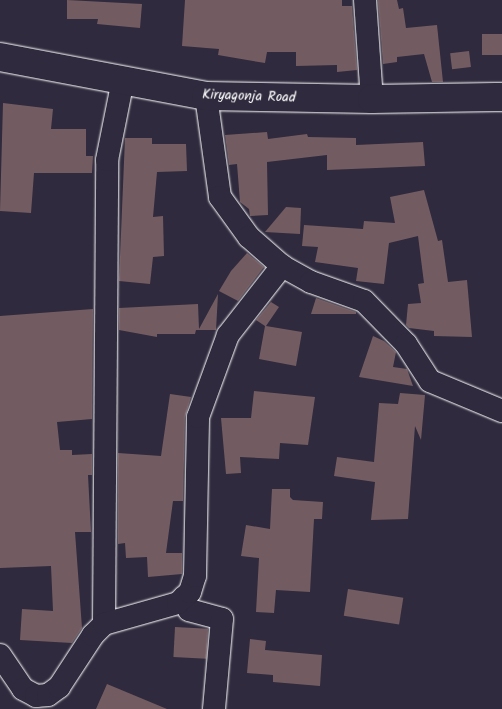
<!DOCTYPE html>
<style>
body{margin:0}
#map{position:relative;width:502px;height:709px;overflow:hidden;background:#2f2a3d;font-family:Kalam,sans-serif}
div>[style]{position:absolute}
.building>*{inset:0;background:#735c61;transform-origin:0 0}
.roads{filter:drop-shadow(0 0 1px #fff) drop-shadow(0 0 1px #fff)}
.minor>*{height:22px;margin:-11px;padding:0 11px;transform-origin:11px;border-radius:11px;background:#2f2a3d}
.tertiary>*{height:28px;margin:-14px;padding:0 14px;transform-origin:14px;border-radius:14px;background:#2f2a3d}
span{translate:-50% -50%;white-space:nowrap;text-align:center;line-height:1.15;-webkit-text-stroke:5px #2f2a3d;paint-order:stroke}
.street-label{font-size:14px;color:#fff}
</style>
<div id="map">
<div class="building">
<i style="clip-path:polygon(67px 0,142px 4px,140px 28px,97px 24px,98px 19px,67px 19px)"></i>
<i style="clip-path:polygon(185px 0,342px 0,342px 6px,352px 6px,357px 70px,337px 72px,337px 65px,296px 66px,296px 52px,267px 52px,265px 63px,218px 55px,219px 49px,182px 46px)"></i>
<i style="clip-path:polygon(378px 0,397px 0,399px 9px,403px 8px,406px 28px,437px 25px,443px 82px,432px 82px,424px 54px,397px 57px,397px 62px,383px 64px)"></i>
<i style="left:482px;top:34px;width:20px;height:21px"></i>
<i style="left:469px;top:51px;width:16px;height:19px;rotate:83deg"></i>
<i style="clip-path:polygon(3px 103px,53px 109px,51px 129px,86px 129px,86px 156px,93px 156px,92px 173px,34px 173px,31px 213px,0 211px)"></i>
<i style="clip-path:polygon(267px 132px,268px 139px,307px 134px,308px 137px,356px 138px,356px 145px,423px 142px,425px 166px,327px 170px,327px 155px,267px 162px,268px 215px,250px 216px,249px 209px,240px 202px,237px 164px,229px 165px,225px 135px)"></i>
<i style="clip-path:polygon(125px 138px,152px 138px,152px 144px,186px 144px,187px 171px,157px 172px,153px 217px,163px 216px,164px 256px,153px 257px,150px 284px,119px 281px)"></i>
<i style="clip-path:polygon(424px 190px,438px 241px,442px 240px,448px 282px,467px 280px,472px 337px,434px 336px,434px 331px,409px 328px,406px 325px,408px 304px,421px 303px,418px 284px,424px 283px,418px 236px,389px 243px,384px 284px,356px 281px,358px 268px,315px 262px,318px 247px,302px 246px,304px 225px,363px 229px,364px 221px,395px 223px,390px 197px)"></i>
<i style="clip-path:polygon(286px 207px,301px 208px,300px 234px,265px 232px)"></i>
<i style="clip-path:polygon(247px 253px,264px 267px,238px 301px,219px 291px,231px 271px)"></i>
<i style="clip-path:polygon(218px 294px,216px 330px,196px 330px,195px 334px,157px 334px,157px 337px,119px 330px,119px 308px,198px 304px,199px 329px)"></i>
<i style="clip-path:polygon(316px 298px,356px 312px,356px 314px,311px 314px)"></i>
<i style="clip-path:polygon(271px 302px,279px 307px,266px 326px,302px 332px,296px 366px,259px 359px,265px 326px,256px 320px)"></i>
<i style="clip-path:polygon(93px 309px,92px 419px,57px 422px,60px 450px,72px 450px,72px 455px,92px 454px,92px 475px,88px 475px,91px 532px,75px 532px,82px 628px,72px 643px,20px 640px,22px 609px,53px 611px,51px 566px,0 568px,0 316px)"></i>
<i style="clip-path:polygon(373px 336px,384px 341px,396px 352px,393px 367px,407px 369px,413px 386px,359px 377px)"></i>
<i style="clip-path:polygon(254px 391px,315px 397px,308px 445px,280px 443px,279px 459px,240px 457px,241px 473px,226px 474px,221px 418px,251px 418px)"></i>
<i style="clip-path:polygon(400px 393px,425px 395px,421px 440px,415px 426px,408px 519px,371px 520px,375px 482px,334px 476px,337px 457px,374px 462px,379px 403px,398px 404px)"></i>
<i style="clip-path:polygon(170px 394px,191px 397px,185px 417px,183px 501px,173px 501px,166px 553px,182px 553px,182px 574px,148px 577px,147px 557px,126px 558px,125px 543px,118px 544px,118px 453px,161px 456px)"></i>
<i style="clip-path:polygon(272px 489px,290px 489px,290px 497px,293px 500px,323px 502px,322px 519px,314px 519px,310px 592px,276px 590px,274px 613px,256px 612px,259px 558px,241px 556px,246px 525px,270px 529px)"></i>
<i style="left:348px;top:589px;width:56px;height:27px;rotate:9deg"></i>
<i style="left:175px;top:627px;width:33px;height:30px;rotate:3deg"></i>
<i style="clip-path:polygon(250px 639px,266px 641px,265px 650px,322px 655px,320px 686px,273px 682px,273px 675px,247px 673px)"></i>
<i style="clip-path:polygon(107px 684px,167px 709px,96px 709px)"></i>
</div>
<div class="roads">
<div class="minor">
<i style="left:365px;top:0;width:99px;rotate:86deg"></i>
<i style="left:206px;top:96px;width:102px;rotate:82.1deg"></i>
<i style="left:220px;top:197px;width:49px;rotate:54.1deg"></i>
<i style="left:249px;top:237px;width:44px;rotate:41.3deg"></i>
<i style="left:282px;top:266px;width:33px;rotate:29deg"></i>
<i style="left:311px;top:282px;width:56px;rotate:19.7deg"></i>
<i style="left:364px;top:301px;width:60px;rotate:45.7deg"></i>
<i style="left:406px;top:344px;width:44px;rotate:57deg"></i>
<i style="left:430px;top:381px;width:78px;rotate:22.6deg"></i>
<i style="left:184px;top:597px;width:14px;rotate:69deg"></i>
<i style="left:189px;top:610px;width:34px;rotate:15deg"></i>
<i style="left:222px;top:619px;width:90px;rotate:95.1deg"></i>
<i style="left:104px;top:624px;width:464px;rotate:-89.6deg"></i>
<i style="left:107px;top:160px;width:82px;rotate:-78.7deg"></i>
<i style="left:0;top:655px;width:41px;rotate:55.9deg"></i>
<i style="left:23px;top:689px;width:15px;rotate:28deg"></i>
<i style="left:36px;top:696px;width:12px;rotate:-5deg"></i>
<i style="left:48px;top:695px;width:14px;rotate:-36deg"></i>
<i style="left:59px;top:687px;width:62px;rotate:-56.8deg"></i>
<i style="left:93px;top:635px;width:16px;rotate:-45deg"></i>
<i style="left:104px;top:624px;width:77px;rotate:-15.8deg"></i>
<i style="left:178px;top:603px;width:16px;rotate:-43deg"></i>
<i style="left:190px;top:592px;width:17px;rotate:-73deg"></i>
<i style="left:195px;top:576px;width:159px;rotate:-88.9deg"></i>
<i style="left:198px;top:417px;width:87px;rotate:-69.9deg"></i>
<i style="left:228px;top:335px;width:88px;rotate:-52deg"></i>
</div>
<div class="tertiary">
<i style="left:0;top:57px;width:210px;rotate:10.7deg"></i>
<i style="left:206px;top:96px;width:166px;rotate:1deg"></i>
<i style="left:372px;top:99px;width:130px;rotate:-0.9deg"></i>
</div>
</div>
<div class="street-label">
<span style="left:249px;top:96px;rotate:2deg">Kiryagonja Road</span>
</div>
</div>
